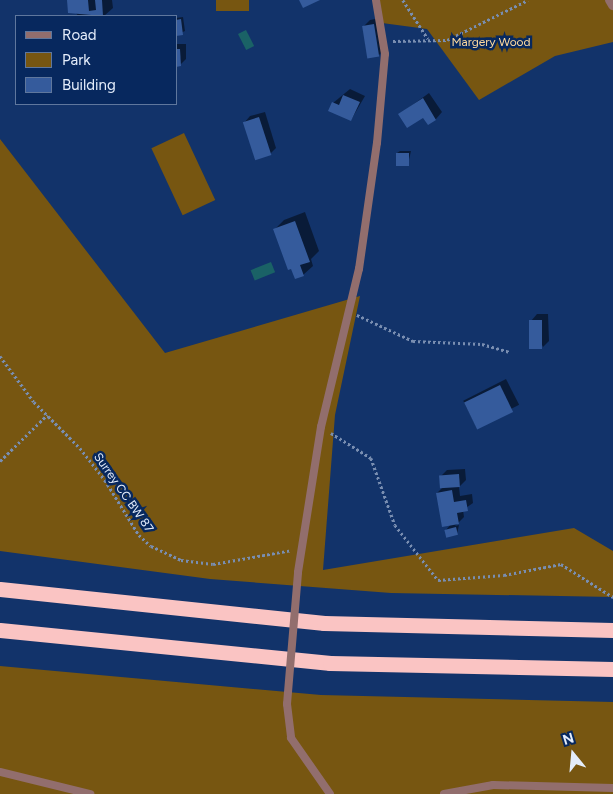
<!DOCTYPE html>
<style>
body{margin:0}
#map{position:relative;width:613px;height:794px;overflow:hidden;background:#12336a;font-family:Figtree,sans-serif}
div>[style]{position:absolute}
.green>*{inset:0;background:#775611;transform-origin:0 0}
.water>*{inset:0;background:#1a6266;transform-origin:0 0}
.shadow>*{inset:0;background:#0007;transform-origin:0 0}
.building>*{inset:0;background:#355b9c;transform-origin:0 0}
.path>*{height:2.5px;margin-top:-1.25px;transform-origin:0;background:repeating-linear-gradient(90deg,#798eb1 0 2.5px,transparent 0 5px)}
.service>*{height:8px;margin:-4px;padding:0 4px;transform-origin:4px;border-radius:4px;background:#926e6d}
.minor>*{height:10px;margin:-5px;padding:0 5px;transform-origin:5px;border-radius:5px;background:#926e6d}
.motorway>*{height:15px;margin:-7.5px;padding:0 7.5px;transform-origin:7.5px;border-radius:7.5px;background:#fac4c3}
.service-bridge>*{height:8px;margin:-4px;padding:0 4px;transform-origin:4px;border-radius:4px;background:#926e6d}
span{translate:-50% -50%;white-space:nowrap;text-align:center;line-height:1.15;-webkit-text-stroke:5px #07285e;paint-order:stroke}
.park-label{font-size:12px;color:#feda9e}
.street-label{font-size:12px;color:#e4edfb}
.legend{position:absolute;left:15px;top:15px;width:162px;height:90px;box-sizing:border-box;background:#07285e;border:1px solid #5f779d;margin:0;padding:6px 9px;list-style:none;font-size:15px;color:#e4edfb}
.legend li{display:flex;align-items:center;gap:10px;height:25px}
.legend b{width:25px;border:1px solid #5f779d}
.north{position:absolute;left:548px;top:729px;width:50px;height:50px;-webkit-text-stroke:4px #07285e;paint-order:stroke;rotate:343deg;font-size:14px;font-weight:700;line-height:20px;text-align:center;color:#e4edfb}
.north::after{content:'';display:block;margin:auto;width:18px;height:22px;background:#e4edfb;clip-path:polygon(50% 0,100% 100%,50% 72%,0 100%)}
</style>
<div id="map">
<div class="green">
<i style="left:216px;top:0;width:33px;height:11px"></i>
<i style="clip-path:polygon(377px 0,613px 0,613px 42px,555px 56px,479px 100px,427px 29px,382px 23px)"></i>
<i style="left:184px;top:133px;width:74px;height:36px;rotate:65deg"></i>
<i style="clip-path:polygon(0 139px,165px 353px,360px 296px,335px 415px,323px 570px,574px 528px,613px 551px,613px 597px,391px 593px,210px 579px,0 551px)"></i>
<i style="clip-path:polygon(0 666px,321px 695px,613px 702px,613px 794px,0 794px)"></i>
</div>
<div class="water">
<i style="left:246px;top:30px;width:18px;height:9px;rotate:63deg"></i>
<i style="left:271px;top:262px;width:11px;height:22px;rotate:68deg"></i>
</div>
<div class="shadow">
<i style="clip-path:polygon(68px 0,112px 0,113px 8px,104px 16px,78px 16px)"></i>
<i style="clip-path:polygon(183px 17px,185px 31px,176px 35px,176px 18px)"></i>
<i style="clip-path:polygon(380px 18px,385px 49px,378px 56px,364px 26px,370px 20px)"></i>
<i style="clip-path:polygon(176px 44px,186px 44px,186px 59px,180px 65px,176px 65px)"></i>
<i style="clip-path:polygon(350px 89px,365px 96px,351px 120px,333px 103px)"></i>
<i style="clip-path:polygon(429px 93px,442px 112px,436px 119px,428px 124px,423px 116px,400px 114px)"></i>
<i style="clip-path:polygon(265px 112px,276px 148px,270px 154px,244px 123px,250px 116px)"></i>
<i style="clip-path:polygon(400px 151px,411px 151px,408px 164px,397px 153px)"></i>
<i style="clip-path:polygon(305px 212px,319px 251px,311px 259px,313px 266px,303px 275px,275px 229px,284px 220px)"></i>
<i style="clip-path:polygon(537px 314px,548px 314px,549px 341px,543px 347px,531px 321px)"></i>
<i style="left:506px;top:379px;width:29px;height:48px;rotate:63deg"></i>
<i style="clip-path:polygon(465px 469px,466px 480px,459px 487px,460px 496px,472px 494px,473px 503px,463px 510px,464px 517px,455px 526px,459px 525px,457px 534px,446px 530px,451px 524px,437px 493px,443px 487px,441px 476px,447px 470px)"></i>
</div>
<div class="building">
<i style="clip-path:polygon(67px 0,88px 0,89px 11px,96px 10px,95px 0,102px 0,103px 16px,68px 13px)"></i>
<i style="clip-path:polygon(299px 0,320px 0,303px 8px)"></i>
<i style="clip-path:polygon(181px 19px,183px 35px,176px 36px,176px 20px)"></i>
<i style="left:374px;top:24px;width:33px;height:12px;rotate:81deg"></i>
<i style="clip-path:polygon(176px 49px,180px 49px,181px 66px,176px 67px)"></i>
<i style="clip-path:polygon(343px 95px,360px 102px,351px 121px,328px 111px,332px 102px,339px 105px)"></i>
<i style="clip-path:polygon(423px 98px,436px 120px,428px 125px,423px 118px,407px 128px,398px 114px)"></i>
<i style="left:259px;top:117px;width:40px;height:17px;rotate:72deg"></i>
<i style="left:396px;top:153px;width:13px;height:13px"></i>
<i style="clip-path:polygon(295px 221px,310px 262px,300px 265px,304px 276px,295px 279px,291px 269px,288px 270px,273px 229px)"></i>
<i style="left:529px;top:320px;width:13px;height:29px"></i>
<i style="left:500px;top:385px;width:30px;height:40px;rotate:64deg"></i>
<i style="left:459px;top:474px;width:13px;height:20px;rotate:86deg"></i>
<i style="clip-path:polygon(452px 490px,454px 502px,466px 500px,468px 511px,457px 513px,459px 524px,442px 527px,436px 493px)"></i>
<i style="left:456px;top:527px;width:8px;height:12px;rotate:76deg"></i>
</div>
<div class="path">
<i style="left:403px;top:0;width:46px;rotate:57.3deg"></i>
<i style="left:393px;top:41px;width:54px;rotate:-1.1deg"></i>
<i style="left:447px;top:40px;width:90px;rotate:-26.3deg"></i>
<i style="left:357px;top:315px;width:62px;rotate:24.9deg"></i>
<i style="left:413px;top:341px;width:69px;rotate:2.5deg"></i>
<i style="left:482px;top:344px;width:29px;rotate:16deg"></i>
<i style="left:0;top:356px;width:57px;rotate:53.5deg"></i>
<i style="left:34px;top:402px;width:65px;rotate:45deg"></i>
<i style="left:80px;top:448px;width:41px;rotate:52deg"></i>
<i style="left:105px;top:480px;width:65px;rotate:58.3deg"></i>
<i style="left:139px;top:535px;width:16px;rotate:43deg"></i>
<i style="left:151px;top:546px;width:33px;rotate:25deg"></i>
<i style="left:181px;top:560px;width:32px;rotate:7deg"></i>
<i style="left:213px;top:564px;width:80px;rotate:-10deg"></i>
<i style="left:331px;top:433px;width:47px;rotate:32deg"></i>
<i style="left:371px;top:458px;width:71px;rotate:70.3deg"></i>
<i style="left:395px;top:525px;width:70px;rotate:52deg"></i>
<i style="left:438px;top:580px;width:66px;rotate:-4.3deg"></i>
<i style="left:504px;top:575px;width:58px;rotate:-10.9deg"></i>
<i style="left:561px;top:564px;width:62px;rotate:32.4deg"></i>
<i style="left:0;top:461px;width:66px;rotate:-44.4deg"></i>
</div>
<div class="service">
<i style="left:298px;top:572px;width:147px;rotate:-81deg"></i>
<i style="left:321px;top:427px;width:163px;rotate:-76.5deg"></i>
<i style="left:359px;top:269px;width:127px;rotate:-81.9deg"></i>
<i style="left:377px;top:143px;width:89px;rotate:-84.9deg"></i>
<i style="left:385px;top:54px;width:55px;rotate:-99.5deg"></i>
<i style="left:287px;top:704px;width:34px;rotate:83deg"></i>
<i style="left:291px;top:738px;width:68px;rotate:55.1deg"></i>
<i style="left:0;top:772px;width:93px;rotate:13.7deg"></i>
<i style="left:444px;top:794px;width:50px;rotate:-10.4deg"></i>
<i style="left:493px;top:785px;width:120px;rotate:1.4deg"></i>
</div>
<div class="minor">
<i style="left:610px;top:0;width:6px;rotate:59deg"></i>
</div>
<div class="motorway">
<i style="left:0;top:589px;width:326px;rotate:6deg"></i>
<i style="left:324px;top:623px;width:289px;rotate:1.4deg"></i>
<i style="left:0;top:630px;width:332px;rotate:5.7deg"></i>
<i style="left:330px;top:663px;width:283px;rotate:1.2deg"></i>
</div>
<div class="service-bridge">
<i style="left:287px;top:704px;width:132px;rotate:-85.2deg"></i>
</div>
<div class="park-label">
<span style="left:491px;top:43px">Margery Wood</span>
</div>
<div class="street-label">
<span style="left:123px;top:493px;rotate:55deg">Surrey CC BW 87</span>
</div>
<ul class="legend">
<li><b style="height:6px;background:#926e6d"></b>Road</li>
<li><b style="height:14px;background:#775611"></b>Park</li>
<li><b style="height:14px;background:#355b9c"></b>Building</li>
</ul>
<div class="north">N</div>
</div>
